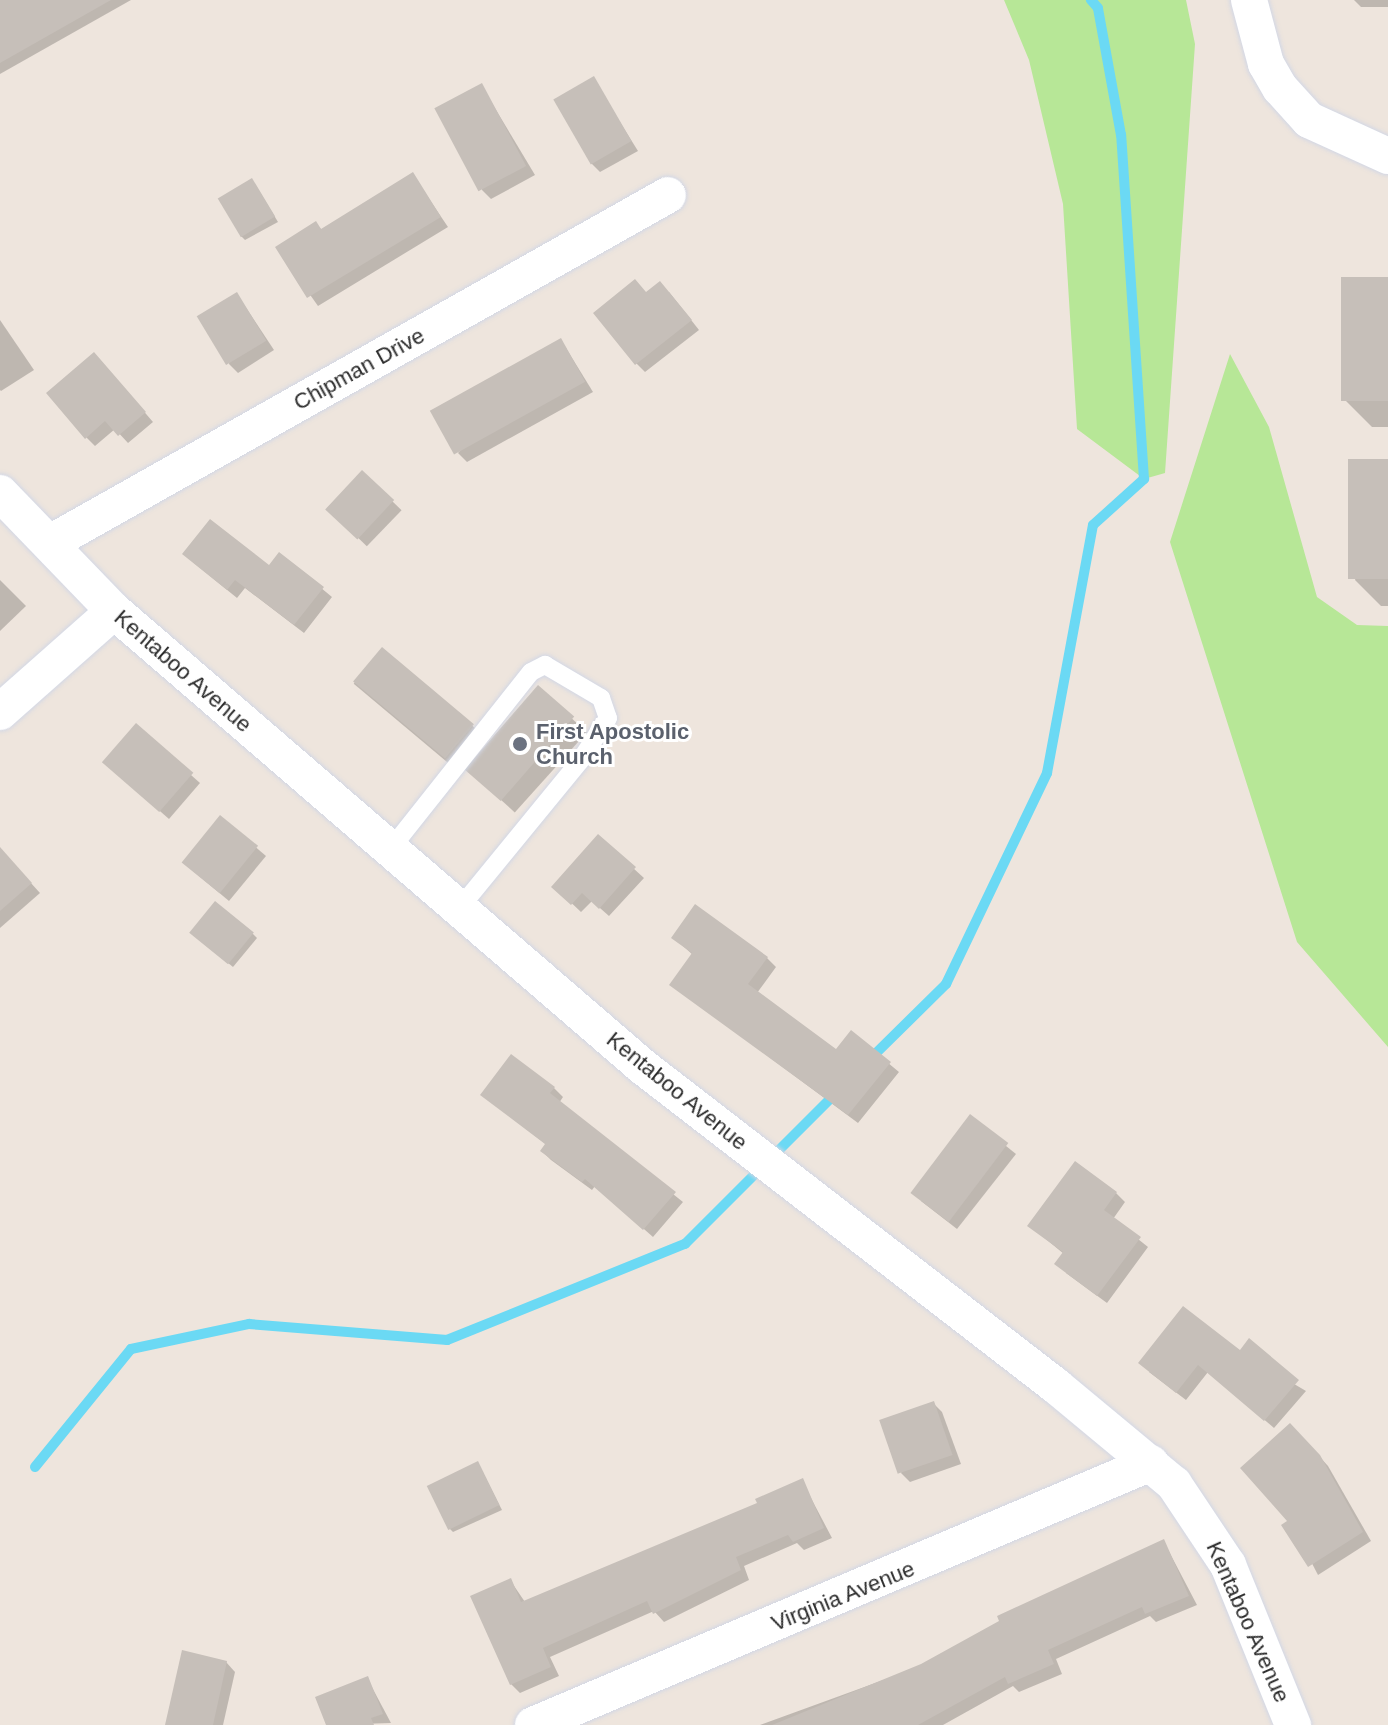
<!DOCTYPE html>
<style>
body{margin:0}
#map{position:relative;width:1388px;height:1725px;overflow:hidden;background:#eee5dd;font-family:Arial,sans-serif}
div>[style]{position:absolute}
.green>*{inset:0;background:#b7e797}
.shadow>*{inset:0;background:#0003;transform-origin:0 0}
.stream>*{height:10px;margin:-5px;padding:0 5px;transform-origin:5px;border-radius:5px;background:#6bd9f4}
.building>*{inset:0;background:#c6bfb9;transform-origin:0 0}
.roads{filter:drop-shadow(0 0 2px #d2d7e5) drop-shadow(0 0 2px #d2d7e5)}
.lane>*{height:18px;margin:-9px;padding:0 9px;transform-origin:9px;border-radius:9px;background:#fff}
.street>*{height:36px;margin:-18px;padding:0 18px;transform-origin:18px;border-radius:18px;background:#fff}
.dots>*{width:22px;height:22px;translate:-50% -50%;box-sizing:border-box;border:4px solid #fff;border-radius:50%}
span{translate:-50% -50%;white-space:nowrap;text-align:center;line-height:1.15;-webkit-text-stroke:6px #fff;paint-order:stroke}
.street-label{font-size:22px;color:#2b2b2b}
.worship-label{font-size:22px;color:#5b616d;font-weight:700}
.left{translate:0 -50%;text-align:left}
</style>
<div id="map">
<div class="green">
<i style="clip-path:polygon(1004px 0,1186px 0,1195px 44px,1165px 473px,1144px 479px,1077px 429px,1063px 204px,1029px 60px)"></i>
<i style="clip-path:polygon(1230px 354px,1269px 427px,1317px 597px,1357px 625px,1388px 626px,1388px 1047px,1297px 942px,1170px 542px)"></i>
</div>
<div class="shadow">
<i style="clip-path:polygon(12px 0,131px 0,0 74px,0 6px)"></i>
<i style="clip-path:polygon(1354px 0,1388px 0,1388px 7px,1361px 7px)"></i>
<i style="clip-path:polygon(593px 79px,638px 151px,600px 172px,591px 163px)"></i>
<i style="clip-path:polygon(481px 85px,535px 175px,491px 199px,482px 190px)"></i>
<i style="clip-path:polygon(413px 175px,448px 227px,318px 306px,277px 248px,316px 224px,322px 230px)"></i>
<i style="clip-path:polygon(255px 184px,278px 222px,245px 240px,241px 236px)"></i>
<i style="clip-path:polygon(1388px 279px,1388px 427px,1372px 427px,1346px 401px)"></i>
<i style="clip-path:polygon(669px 292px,699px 330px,645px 372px,636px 363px,646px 294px)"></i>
<i style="clip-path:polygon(237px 294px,274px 350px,238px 373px,229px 364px)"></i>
<i style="clip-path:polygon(0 320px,34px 370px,1px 391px,0 390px)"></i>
<i style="clip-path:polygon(561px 340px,593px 392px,467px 462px,458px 453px)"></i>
<i style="clip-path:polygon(103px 364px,153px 422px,128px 443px,115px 429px,95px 446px,86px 437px)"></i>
<i style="clip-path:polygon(1388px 461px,1388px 606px,1381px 606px,1355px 580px)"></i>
<i style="left:362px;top:472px;width:55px;height:50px;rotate:44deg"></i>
<i style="clip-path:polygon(280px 554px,332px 597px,304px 633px,245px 588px,237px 598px,194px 563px,269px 568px)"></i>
<i style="clip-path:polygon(0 580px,26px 606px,0 631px)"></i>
<i style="left:382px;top:650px;width:131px;height:44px;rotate:40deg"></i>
<i style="left:538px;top:688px;width:66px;height:108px;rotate:42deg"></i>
<i style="clip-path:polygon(114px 771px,191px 775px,200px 783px,169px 819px)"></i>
<i style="clip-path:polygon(221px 818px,266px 856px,229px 901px,193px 871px)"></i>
<i style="clip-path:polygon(598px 836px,644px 878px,609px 916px,592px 901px,581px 912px,563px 895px)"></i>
<i style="clip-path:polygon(0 849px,40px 893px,0 928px)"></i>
<i style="clip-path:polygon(253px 934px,257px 938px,233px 967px,196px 937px)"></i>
<i style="clip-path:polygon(674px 938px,767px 958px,776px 967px,757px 993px,836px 1052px,852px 1033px,899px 1072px,858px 1123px,671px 984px,693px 955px)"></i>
<i style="clip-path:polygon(554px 1088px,563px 1097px,559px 1103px,683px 1202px,653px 1237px,595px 1186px,592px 1190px,551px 1160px,542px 1151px,547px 1145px,482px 1095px)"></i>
<i style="clip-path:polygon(970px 1117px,1016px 1154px,957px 1229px,921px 1201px)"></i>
<i style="clip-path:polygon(1116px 1193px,1125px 1202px,1113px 1219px,1148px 1247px,1107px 1303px,1066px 1273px,1064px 1254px,1030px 1226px)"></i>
<i style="clip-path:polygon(1240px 1352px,1306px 1391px,1274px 1428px,1208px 1372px,1186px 1400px,1149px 1372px)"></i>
<i style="clip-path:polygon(933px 1403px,942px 1412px,961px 1464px,910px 1482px,901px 1473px)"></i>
<i style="clip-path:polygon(1299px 1434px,1328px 1466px,1371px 1541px,1318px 1575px,1290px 1521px)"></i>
<i style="clip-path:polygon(478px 1463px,502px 1510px,453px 1532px,449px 1528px)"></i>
<i style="clip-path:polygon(802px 1481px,832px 1538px,804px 1550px,797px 1543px,744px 1566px,749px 1580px,664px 1622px,654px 1611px,550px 1657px,559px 1676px,520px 1693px,511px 1684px,510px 1580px,525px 1602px,760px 1504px)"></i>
<i style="clip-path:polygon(1164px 1542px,1197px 1605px,1156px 1622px,1150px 1616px,1056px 1659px,1062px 1674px,1019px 1692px,1013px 1686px,943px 1725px,760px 1725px,922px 1666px)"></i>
<i style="clip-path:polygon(226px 1662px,235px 1672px,223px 1725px,167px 1725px)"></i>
<i style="clip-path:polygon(367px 1678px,391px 1723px,329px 1725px)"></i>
</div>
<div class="stream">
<i style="left:868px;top:1061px;width:110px;rotate:-44.6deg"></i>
<i style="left:946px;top:984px;width:234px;rotate:-64.4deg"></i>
<i style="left:1047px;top:773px;width:252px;rotate:-79.5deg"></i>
<i style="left:1093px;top:525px;width:69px;rotate:-42deg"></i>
<i style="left:1144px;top:479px;width:345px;rotate:-93.8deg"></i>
<i style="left:1121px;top:135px;width:129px;rotate:-100.3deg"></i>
<i style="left:1098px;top:8px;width:11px;rotate:-131deg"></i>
<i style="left:35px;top:1467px;width:152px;rotate:-50.9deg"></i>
<i style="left:131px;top:1349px;width:121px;rotate:-12deg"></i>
<i style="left:249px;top:1324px;width:199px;rotate:4.6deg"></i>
<i style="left:447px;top:1340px;width:257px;rotate:-22deg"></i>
<i style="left:685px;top:1244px;width:215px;rotate:-45deg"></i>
</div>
<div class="building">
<i style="clip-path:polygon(0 0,111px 0,0 63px)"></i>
<i style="left:594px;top:76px;width:75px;height:47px;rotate:60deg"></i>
<i style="left:482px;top:83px;width:94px;height:54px;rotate:62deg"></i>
<i style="clip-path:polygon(413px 172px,441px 217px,307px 298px,275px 247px,316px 221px,321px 229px)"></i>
<i style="left:252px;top:178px;width:45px;height:40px;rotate:59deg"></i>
<i style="left:1388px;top:277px;width:124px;height:47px;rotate:90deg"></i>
<i style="clip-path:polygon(635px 279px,646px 292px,660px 281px,692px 320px,635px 365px,593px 313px)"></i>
<i style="left:237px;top:292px;width:57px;height:47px;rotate:59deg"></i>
<i style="left:561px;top:338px;width:50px;height:150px;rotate:61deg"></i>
<i style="clip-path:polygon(94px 352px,146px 412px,118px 436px,105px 421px,85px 439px,46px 393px)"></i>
<i style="left:1388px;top:459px;width:120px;height:40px;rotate:90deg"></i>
<i style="left:362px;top:470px;width:44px;height:54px;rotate:43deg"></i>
<i style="clip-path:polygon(210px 519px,269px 565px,279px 552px,324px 587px,294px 625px,235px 580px,227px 590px,182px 554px)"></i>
<i style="left:382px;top:647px;width:120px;height:45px;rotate:40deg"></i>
<i style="left:538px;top:685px;width:48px;height:112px;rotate:41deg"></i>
<i style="left:136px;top:723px;width:76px;height:52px;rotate:41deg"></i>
<i style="left:220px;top:815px;width:49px;height:61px;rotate:39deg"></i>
<i style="clip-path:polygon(598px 834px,636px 867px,599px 909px,582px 893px,571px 905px,551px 887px)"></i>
<i style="clip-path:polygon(0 847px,32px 883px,0 911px)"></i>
<i style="left:215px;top:901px;width:50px;height:41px;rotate:39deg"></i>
<i style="clip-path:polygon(695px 904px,768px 957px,748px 984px,836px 1049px,851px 1030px,891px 1062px,848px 1115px,669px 985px,692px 953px,671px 938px)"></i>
<i style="clip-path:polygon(511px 1054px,555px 1087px,550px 1093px,676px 1192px,643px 1230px,585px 1179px,582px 1182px,540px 1151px,545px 1144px,480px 1095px)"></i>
<i style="left:970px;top:1114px;width:48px;height:99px;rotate:37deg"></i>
<i style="clip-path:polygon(1075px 1161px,1117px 1192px,1104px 1210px,1141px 1237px,1097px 1296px,1054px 1264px,1063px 1252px,1027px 1226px)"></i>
<i style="clip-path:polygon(1183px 1306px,1240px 1350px,1249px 1338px,1299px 1380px,1264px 1421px,1198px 1365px,1176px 1393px,1138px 1363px)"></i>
<i style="left:934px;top:1401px;width:57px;height:58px;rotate:71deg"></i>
<i style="clip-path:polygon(1290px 1423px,1320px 1455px,1363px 1532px,1308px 1567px,1281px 1525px,1287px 1521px,1240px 1468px)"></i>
<i style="left:478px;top:1461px;width:49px;height:57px;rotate:64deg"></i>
<i style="clip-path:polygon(803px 1478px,824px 1528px,793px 1542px,788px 1535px,736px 1557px,741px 1570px,653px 1614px,647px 1601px,543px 1648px,551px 1667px,510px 1685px,470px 1596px,511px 1578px,521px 1602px,757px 1503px,755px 1499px)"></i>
<i style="clip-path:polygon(1164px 1539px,1189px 1596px,1145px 1614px,1142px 1607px,1048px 1650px,1054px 1664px,1008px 1684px,1005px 1677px,918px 1725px,772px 1725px,921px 1664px,999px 1621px,997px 1616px)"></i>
<i style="clip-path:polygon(182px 1650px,227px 1661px,213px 1725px,165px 1725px)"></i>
<i style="clip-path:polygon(368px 1676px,383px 1714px,371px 1718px,374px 1725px,326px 1725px,315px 1697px)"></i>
</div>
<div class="roads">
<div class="lane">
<i style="left:389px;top:851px;width:228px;rotate:-51.6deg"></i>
<i style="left:531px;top:672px;width:16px;rotate:-27deg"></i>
<i style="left:545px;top:665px;width:65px;rotate:30.5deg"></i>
<i style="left:601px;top:698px;width:21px;rotate:71deg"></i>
<i style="left:608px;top:718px;width:51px;rotate:123.1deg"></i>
<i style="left:580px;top:761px;width:193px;rotate:129.3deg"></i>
</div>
<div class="street">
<i style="left:1249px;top:0;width:66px;rotate:75.1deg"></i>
<i style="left:1266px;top:64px;width:28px;rotate:60deg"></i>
<i style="left:1280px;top:88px;width:43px;rotate:47.8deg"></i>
<i style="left:1309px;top:120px;width:87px;rotate:24.5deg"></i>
<i style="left:0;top:493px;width:164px;rotate:46deg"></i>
<i style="left:114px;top:611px;width:698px;rotate:40.76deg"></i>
<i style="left:643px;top:1067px;width:522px;rotate:37.68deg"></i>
<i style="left:1056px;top:1386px;width:153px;rotate:39.7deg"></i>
<i style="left:1174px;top:1484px;width:97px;rotate:56.3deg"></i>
<i style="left:1228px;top:1565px;width:173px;rotate:67.9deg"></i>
<i style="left:50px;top:543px;width:709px;rotate:-29.38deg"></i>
<i style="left:0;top:712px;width:152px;rotate:-41.5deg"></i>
<i style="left:533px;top:1725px;width:671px;rotate:-22.97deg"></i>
</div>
</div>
<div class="dots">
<i style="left:520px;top:744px;background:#6b7280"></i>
</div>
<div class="street-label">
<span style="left:359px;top:369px;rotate:-29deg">Chipman Drive</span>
<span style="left:183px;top:671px;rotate:41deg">Kentaboo Avenue</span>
<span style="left:677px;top:1091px;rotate:39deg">Kentaboo Avenue</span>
<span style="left:843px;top:1596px;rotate:-22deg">Virginia Avenue</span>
<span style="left:1248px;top:1622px;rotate:66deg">Kentaboo Avenue</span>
</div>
<div class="worship-label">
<span class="left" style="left:536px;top:744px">First Apostolic<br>Church</span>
</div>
</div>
